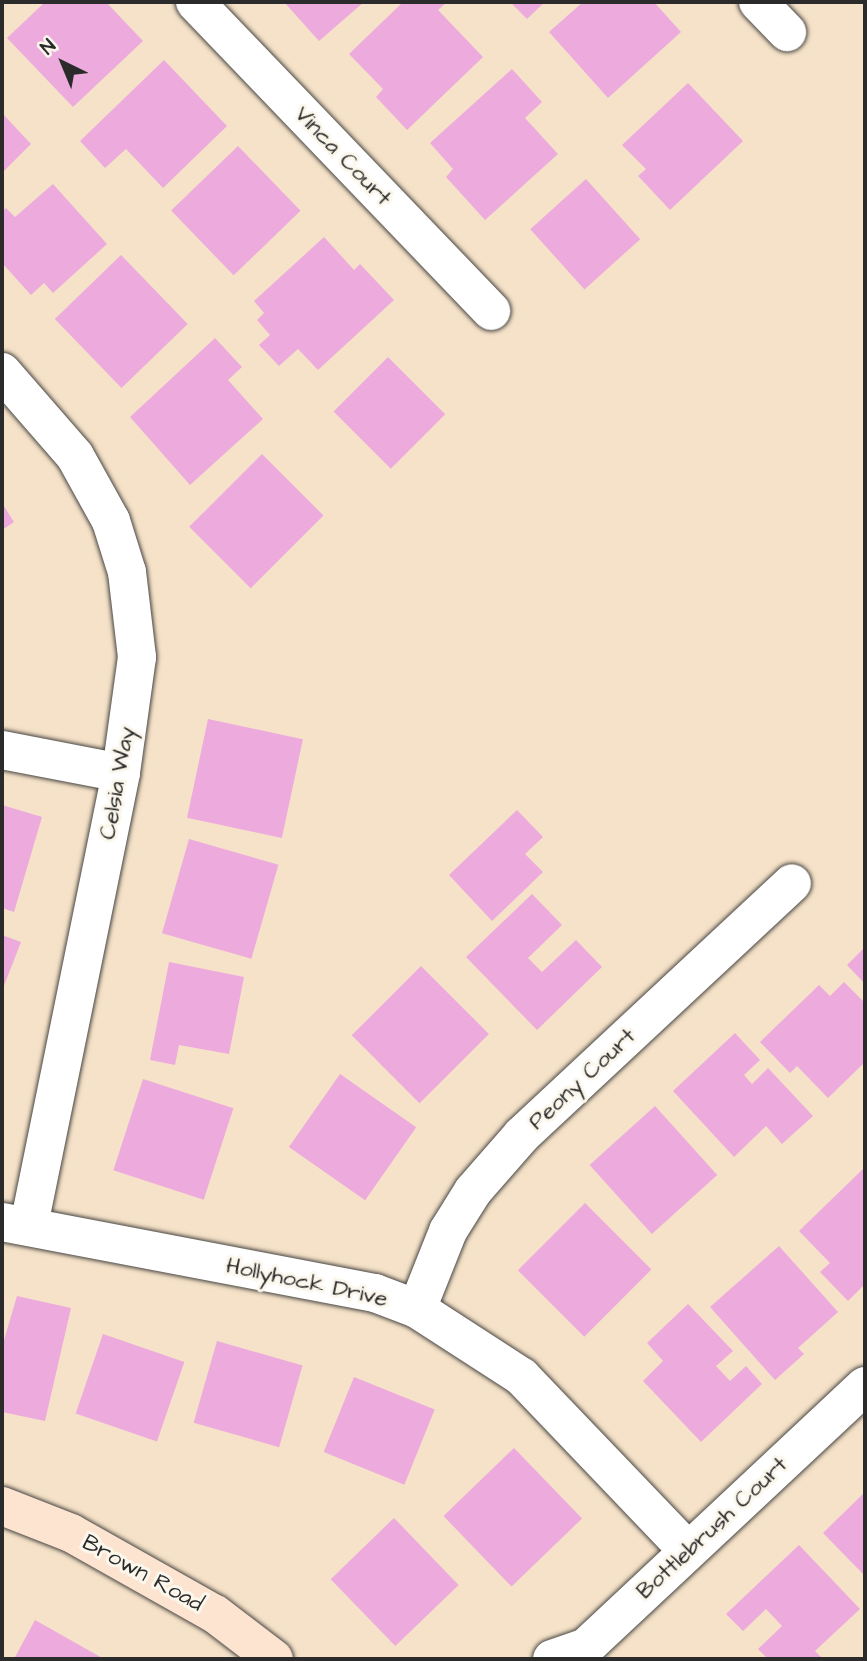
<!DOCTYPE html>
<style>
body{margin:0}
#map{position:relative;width:867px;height:1661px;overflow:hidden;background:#f5e2c8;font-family:"Architects Daughter",sans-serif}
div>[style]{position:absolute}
.building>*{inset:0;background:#edabdd;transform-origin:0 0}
.roads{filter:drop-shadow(0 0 2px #494643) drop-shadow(0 0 2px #494643)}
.street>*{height:38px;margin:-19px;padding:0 19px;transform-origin:19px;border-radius:19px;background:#fff}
.secondary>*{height:38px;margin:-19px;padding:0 19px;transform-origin:19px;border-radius:19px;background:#fde4d1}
span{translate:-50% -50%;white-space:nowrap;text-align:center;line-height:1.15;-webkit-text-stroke:6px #fbf7ec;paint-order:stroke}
.street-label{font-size:23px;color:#2b2b2b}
.frame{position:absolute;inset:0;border:4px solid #2b2b2b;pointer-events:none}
.north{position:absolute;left:28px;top:28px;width:70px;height:70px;-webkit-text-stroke:5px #fbf7ec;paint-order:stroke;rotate:317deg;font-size:19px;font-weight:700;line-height:28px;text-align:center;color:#2b2b2b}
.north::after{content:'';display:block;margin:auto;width:24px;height:32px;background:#2b2b2b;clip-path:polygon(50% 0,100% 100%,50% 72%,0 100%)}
</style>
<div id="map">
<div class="building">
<i style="clip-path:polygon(45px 2px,106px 2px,143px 41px,73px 107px,7px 38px)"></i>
<i style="clip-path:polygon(284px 2px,364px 2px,319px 41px)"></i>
<i style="clip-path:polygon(403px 2px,447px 2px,438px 10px,483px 57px,407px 130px,376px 97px,383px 89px,349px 54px)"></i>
<i style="clip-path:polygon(510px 2px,545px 2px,527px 19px)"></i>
<i style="clip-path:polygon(583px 2px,654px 2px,681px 32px,608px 98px,549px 32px)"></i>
<i style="clip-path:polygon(164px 60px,227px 126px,163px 188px,126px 149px,105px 168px,80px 141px)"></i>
<i style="clip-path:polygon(512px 69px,542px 102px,525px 118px,558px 154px,485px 220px,446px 177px,453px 169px,430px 143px)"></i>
<i style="clip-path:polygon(688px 83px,743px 141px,670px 210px,638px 176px,646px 169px,622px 145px)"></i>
<i style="clip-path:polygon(2px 113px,31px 144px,2px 173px)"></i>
<i style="left:238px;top:146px;width:90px;height:93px;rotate:46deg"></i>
<i style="left:586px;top:179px;width:81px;height:75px;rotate:48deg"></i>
<i style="clip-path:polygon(53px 184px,107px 244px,53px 293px,44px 283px,31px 295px,2px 263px,2px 212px,6px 208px,15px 217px)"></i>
<i style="clip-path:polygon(324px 237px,354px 270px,360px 264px,394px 300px,318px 370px,298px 349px,279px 366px,259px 345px,270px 335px,257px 320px,264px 313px,254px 301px)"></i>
<i style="left:121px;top:255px;width:96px;height:92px;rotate:46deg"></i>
<i style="clip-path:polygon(215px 338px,242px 367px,228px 380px,263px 419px,190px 485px,130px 417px)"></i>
<i style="left:388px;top:357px;width:81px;height:77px;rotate:45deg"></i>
<i style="left:262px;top:454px;width:87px;height:103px;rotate:45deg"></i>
<i style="clip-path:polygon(2px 503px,14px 522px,2px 530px)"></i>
<i style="left:208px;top:719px;width:97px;height:101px;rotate:12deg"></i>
<i style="clip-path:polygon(2px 805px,42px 817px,14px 912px,2px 908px)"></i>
<i style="clip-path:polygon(517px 810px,543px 837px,525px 854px,543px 872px,492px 921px,449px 875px)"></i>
<i style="left:189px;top:839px;width:93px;height:98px;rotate:16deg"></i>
<i style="clip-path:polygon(532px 894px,562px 925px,528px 958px,542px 972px,576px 940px,602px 967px,537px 1030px,466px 957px)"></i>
<i style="clip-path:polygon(2px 935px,21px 942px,2px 991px)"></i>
<i style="clip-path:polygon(865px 947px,865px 984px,847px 965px)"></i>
<i style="clip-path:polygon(169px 962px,244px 977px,229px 1054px,179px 1045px,175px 1065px,150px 1060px)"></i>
<i style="left:421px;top:966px;width:96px;height:98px;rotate:45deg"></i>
<i style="clip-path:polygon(844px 982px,865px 1003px,865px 1062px,828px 1098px,797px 1066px,790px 1073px,760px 1042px,819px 985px,830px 996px)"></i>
<i style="clip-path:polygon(735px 1033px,760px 1060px,744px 1075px,752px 1084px,768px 1068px,813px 1116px,782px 1144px,766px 1126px,734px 1157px,673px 1091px)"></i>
<i style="left:340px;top:1074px;width:93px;height:89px;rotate:35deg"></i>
<i style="left:143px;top:1079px;width:95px;height:96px;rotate:18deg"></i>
<i style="left:655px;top:1106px;width:93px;height:88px;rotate:48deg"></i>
<i style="clip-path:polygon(864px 1168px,865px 1284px,848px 1301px,820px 1272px,830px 1263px,799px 1231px)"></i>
<i style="left:585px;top:1203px;width:94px;height:95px;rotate:45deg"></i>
<i style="clip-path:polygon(779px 1246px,838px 1312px,798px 1348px,804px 1354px,775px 1380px,710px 1307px)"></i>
<i style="clip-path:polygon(17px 1296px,71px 1308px,45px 1421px,2px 1412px,2px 1347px)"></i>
<i style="clip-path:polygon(688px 1304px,733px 1351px,716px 1366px,730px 1381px,746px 1366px,762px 1384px,701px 1442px,643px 1381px,663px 1361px,647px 1343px)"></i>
<i style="left:103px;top:1334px;width:86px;height:84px;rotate:19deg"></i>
<i style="left:217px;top:1341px;width:89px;height:85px;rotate:16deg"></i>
<i style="left:354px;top:1377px;width:87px;height:81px;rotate:22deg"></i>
<i style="left:514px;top:1448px;width:98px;height:98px;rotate:46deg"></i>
<i style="clip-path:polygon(865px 1492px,865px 1576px,823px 1533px)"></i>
<i style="left:394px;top:1518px;width:93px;height:88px;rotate:46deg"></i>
<i style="clip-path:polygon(799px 1545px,860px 1609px,815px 1651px,823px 1659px,768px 1659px,758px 1649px,782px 1626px,766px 1609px,743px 1631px,726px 1614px)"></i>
<i style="clip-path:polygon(35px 1620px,104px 1659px,14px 1659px)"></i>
</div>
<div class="roads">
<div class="street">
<i style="left:195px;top:2px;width:428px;rotate:46.2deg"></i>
<i style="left:758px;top:2px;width:42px;rotate:46deg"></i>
<i style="left:2px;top:372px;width:111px;rotate:49deg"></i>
<i style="left:75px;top:456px;width:74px;rotate:61deg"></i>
<i style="left:111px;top:521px;width:53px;rotate:72.6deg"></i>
<i style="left:127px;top:572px;width:86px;rotate:83.3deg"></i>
<i style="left:137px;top:657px;width:117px;rotate:97.9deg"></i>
<i style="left:121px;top:773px;width:463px;rotate:101.5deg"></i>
<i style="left:2px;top:750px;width:121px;rotate:10.9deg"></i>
<i style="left:2px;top:1222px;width:380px;rotate:10.8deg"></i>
<i style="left:375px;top:1293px;width:45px;rotate:20.9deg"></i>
<i style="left:417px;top:1309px;width:125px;rotate:32.9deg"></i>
<i style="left:522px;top:1377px;width:240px;rotate:46.3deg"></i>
<i style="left:417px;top:1309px;width:84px;rotate:-68.3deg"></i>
<i style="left:448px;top:1231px;width:47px;rotate:-58deg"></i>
<i style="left:473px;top:1191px;width:74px;rotate:-48.8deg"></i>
<i style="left:522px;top:1135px;width:369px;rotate:-43deg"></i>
<i style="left:552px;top:1659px;width:36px;rotate:-19deg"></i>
<i style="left:586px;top:1647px;width:382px;rotate:-43.1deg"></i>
</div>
<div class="secondary">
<i style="left:2px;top:1506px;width:74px;rotate:21.4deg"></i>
<i style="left:71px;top:1533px;width:165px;rotate:29.4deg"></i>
<i style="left:215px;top:1614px;width:74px;rotate:37.3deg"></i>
</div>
</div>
<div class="street-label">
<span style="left:343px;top:156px;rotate:46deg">Vinca Court</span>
<span style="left:117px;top:783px;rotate:-80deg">Celsia Way</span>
<span style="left:582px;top:1079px;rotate:-43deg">Peony Court</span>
<span style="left:307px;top:1282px;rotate:12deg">Hollyhock Drive</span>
<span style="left:712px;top:1528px;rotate:-43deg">Bottlebrush Court</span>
<span style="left:143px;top:1573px;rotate:29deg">Brown Road</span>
</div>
<div class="frame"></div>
<div class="north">N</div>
</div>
